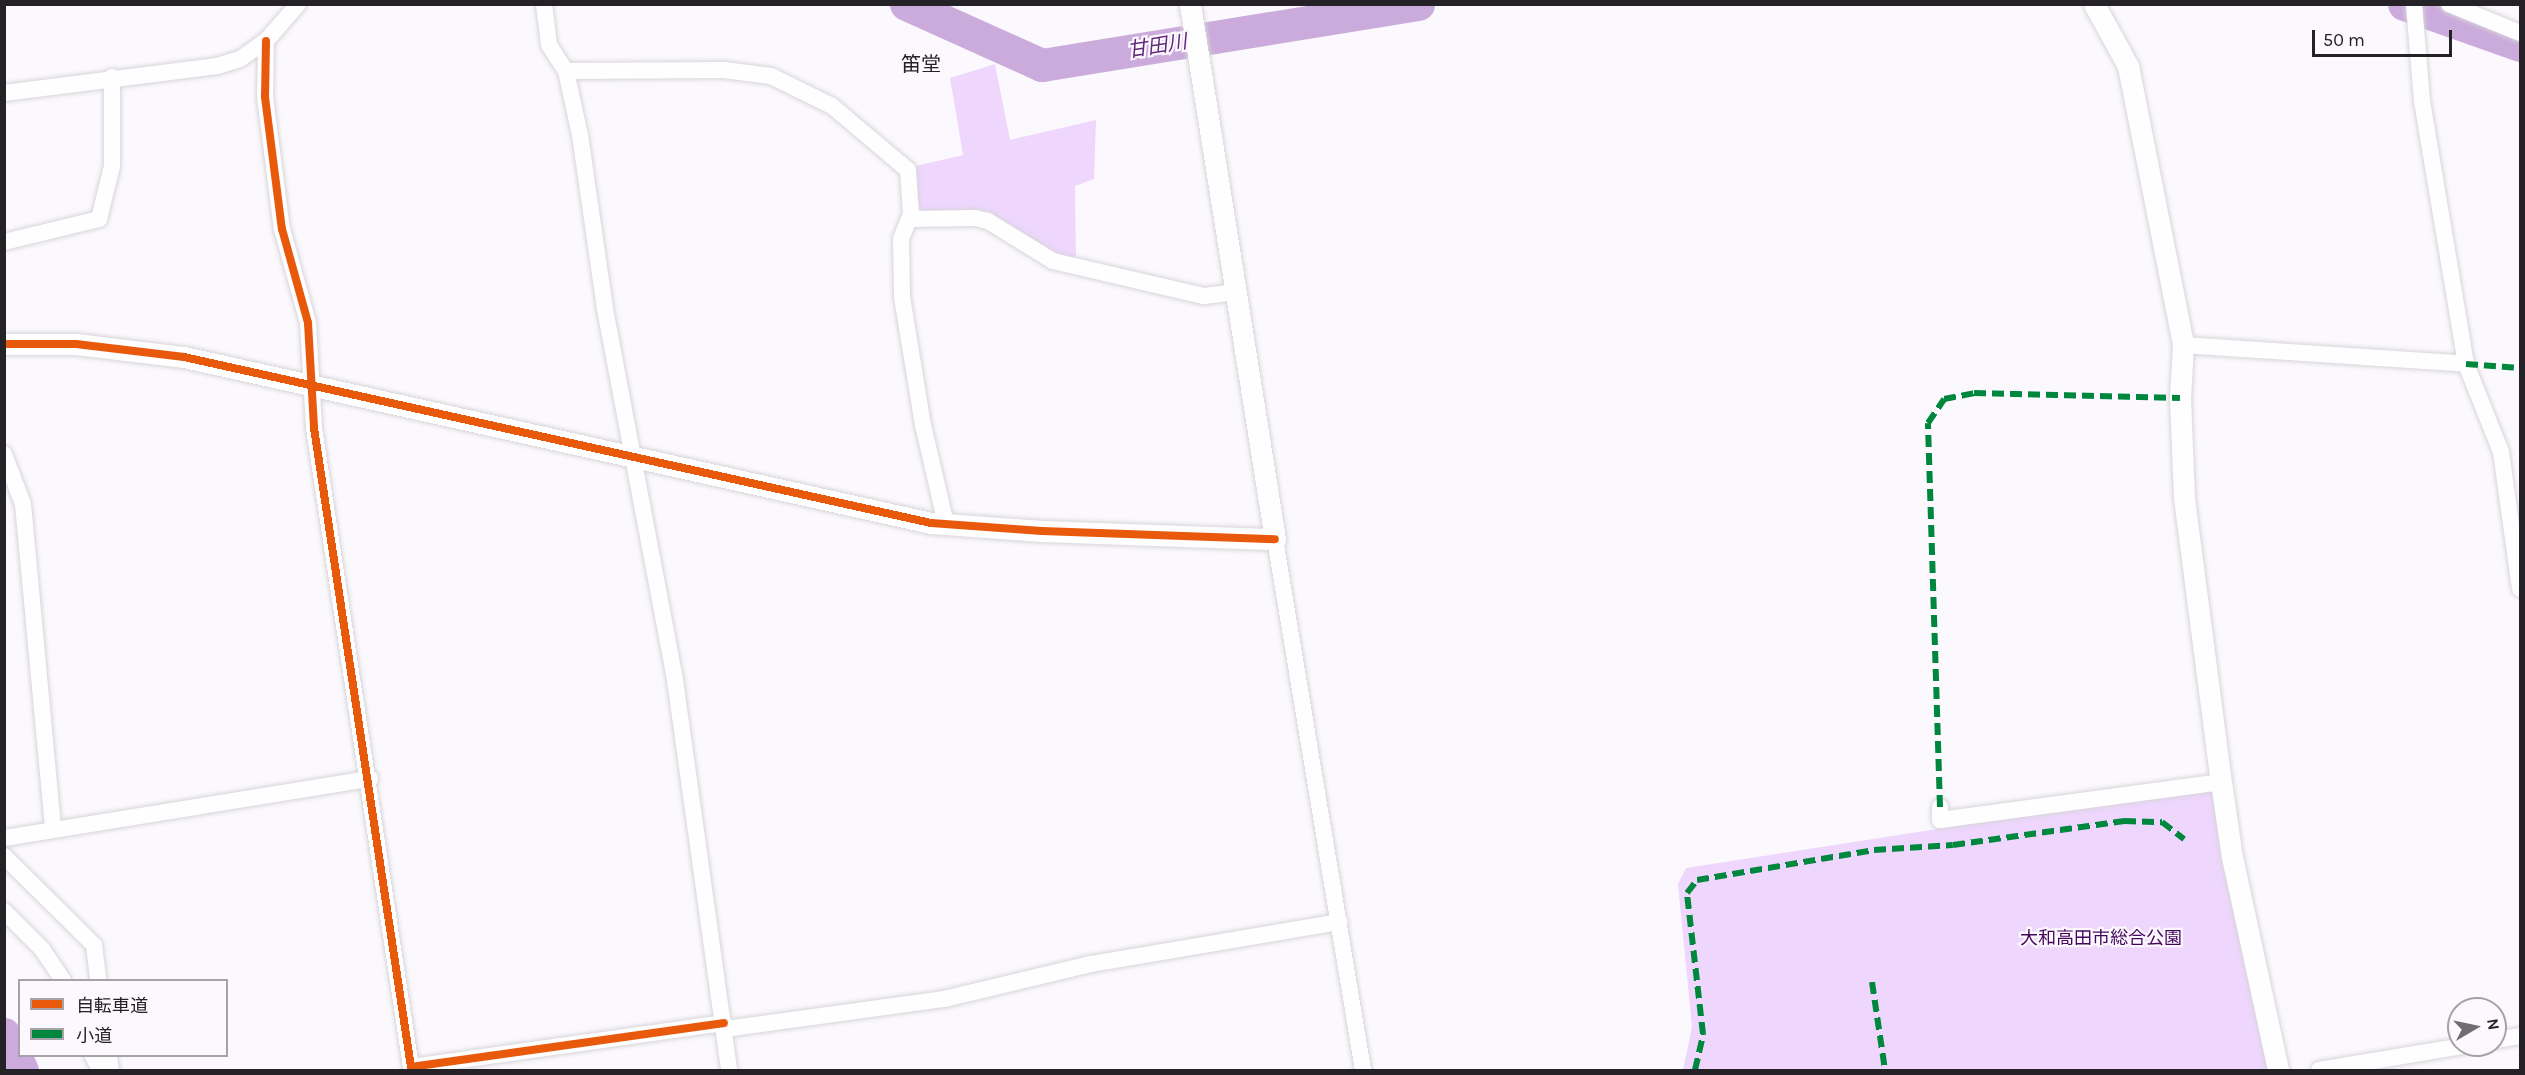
<!DOCTYPE html>
<meta charset="utf-8">
<style>
body{margin:0}
#map{position:relative;width:2525px;height:1075px;overflow:hidden;background:#fbf9fd;font-family:Karla,"Noto Sans JP",sans-serif}
div>[style]{position:absolute}
.green>*{inset:0;background:#eed6fd}
.river>*{height:33px;margin:-16.5px;padding:0 16.5px;transform-origin:16.5px;border-radius:16.5px;background:#cbabdc}
.roads{filter:drop-shadow(0 0 2px #d8d5da) drop-shadow(0 0 2px #d8d5da)}
.minor>*{height:16px;margin:-8px;padding:0 8px;transform-origin:8px;border-radius:8px;background:#fefeff}
.tertiary>*{height:21px;margin:-10.5px;padding:0 10.5px;transform-origin:10.5px;border-radius:10.5px;background:#fefeff}
.quiet>*{height:6px;margin-top:-3px;transform-origin:0;background:repeating-linear-gradient(90deg,#00873e 0 12px,transparent 0 18px)}
.cycleway>*{height:8px;margin:-4px;padding:0 4px;transform-origin:4px;border-radius:4px;background:#e8590c}
span{translate:-50% -50%;white-space:nowrap;text-align:center;line-height:1.15;-webkit-text-stroke:4.5px #fcf8fe;paint-order:stroke}
.park-label{font-size:18px;color:#44075c}
.water-label{font-size:20px;color:#5f297a;font-style:italic}
.neighbourhood-label{font-size:20px;color:#252227}
.frame{position:absolute;inset:0;border:6px solid #252227;pointer-events:none}
.legend{position:absolute;left:18px;top:979px;width:210px;height:78px;box-sizing:border-box;background:#fcf8fe;border:2px solid #a6a2a8;margin:0;padding:8px 10px;list-style:none;font-size:18px;color:#252227}
.legend li{display:flex;align-items:center;gap:12px;height:30px}
.legend b{width:30px;border:2px solid #a6a2a8}
.north{position:absolute;left:2447px;top:997px;width:60px;height:60px;box-sizing:border-box;background:#fcf8fe;border:2px solid #a6a2a8;border-radius:50%;rotate:81deg;font-size:16px;font-weight:700;line-height:24px;text-align:center;color:#252227}
.north::after{content:'';display:block;margin:auto;width:21px;height:27px;background:#706d72;clip-path:polygon(50% 0,100% 100%,50% 72%,0 100%)}
.scale{position:absolute;left:2312px;top:30px;width:140px;height:27px;box-sizing:border-box;border:3px solid #252227;border-top:0;padding-left:8px;font-size:18px;line-height:21px;white-space:nowrap;color:#252227;-webkit-text-stroke:4px #fcf8fe;paint-order:stroke}
</style>
<div id="map">
<div class="green">
<i style="clip-path:polygon(995px 64px,1010px 140px,1096px 120px,1094px 179px,1075px 186px,1076px 260px,1043px 248px,988px 211px,921px 211px,918px 203px,916px 166px,963px 155px,950px 78px)"></i>
<i style="clip-path:polygon(2215px 786px,2271px 1070px,1683px 1070px,1692px 1027px,1678px 884px,1686px 868px)"></i>
</div>
<div class="river">
<i style="left:906px;top:4px;width:149px;rotate:24.2deg"></i>
<i style="left:1042px;top:65px;width:381px;rotate:-9.2deg"></i>
<i style="left:2404px;top:4px;width:123px;rotate:19.5deg"></i>
<i style="left:4px;top:1034px;width:40px;rotate:63.4deg"></i>
</div>
<div class="roads">
<div class="minor">
<i style="left:544px;top:4px;width:41px;rotate:83deg"></i>
<i style="left:549px;top:45px;width:31px;rotate:57deg"></i>
<i style="left:566px;top:71px;width:66px;rotate:77.7deg"></i>
<i style="left:580px;top:135px;width:176px;rotate:81.8deg"></i>
<i style="left:605px;top:309px;width:378px;rotate:79.3deg"></i>
<i style="left:675px;top:680px;width:394px;rotate:82.1deg"></i>
<i style="left:2414px;top:4px;width:97px;rotate:85.3deg"></i>
<i style="left:2422px;top:101px;width:267px;rotate:80.5deg"></i>
<i style="left:2466px;top:364px;width:95px;rotate:68.3deg"></i>
<i style="left:2501px;top:452px;width:138px;rotate:82.1deg"></i>
<i style="left:2449px;top:4px;width:77px;rotate:22.2deg"></i>
<i style="left:266px;top:41px;width:56px;rotate:91deg"></i>
<i style="left:265px;top:97px;width:133px;rotate:82.7deg"></i>
<i style="left:282px;top:229px;width:98px;rotate:74.5deg"></i>
<i style="left:308px;top:323px;width:105px;rotate:86.7deg"></i>
<i style="left:314px;top:428px;width:646px;rotate:81.37deg"></i>
<i style="left:411px;top:1067px;width:316px;rotate:-8deg"></i>
<i style="left:566px;top:71px;width:158px;rotate:-0.4deg"></i>
<i style="left:724px;top:70px;width:47px;rotate:7.3deg"></i>
<i style="left:771px;top:76px;width:68px;rotate:26.2deg"></i>
<i style="left:832px;top:106px;width:99px;rotate:40.1deg"></i>
<i style="left:908px;top:170px;width:44px;rotate:86.1deg"></i>
<i style="left:911px;top:214px;width:27px;rotate:112deg"></i>
<i style="left:901px;top:239px;width:58px;rotate:89deg"></i>
<i style="left:902px;top:297px;width:130px;rotate:80.7deg"></i>
<i style="left:923px;top:425px;width:102px;rotate:76.9deg"></i>
<i style="left:4px;top:93px;width:215px;rotate:-7.2deg"></i>
<i style="left:217px;top:66px;width:24px;rotate:-17deg"></i>
<i style="left:240px;top:59px;width:32px;rotate:-35deg"></i>
<i style="left:266px;top:41px;width:49px;rotate:-49.1deg"></i>
<i style="left:909px;top:219px;width:66px;rotate:-0.9deg"></i>
<i style="left:975px;top:218px;width:13px;rotate:13deg"></i>
<i style="left:988px;top:221px;width:76px;rotate:31.6deg"></i>
<i style="left:1053px;top:261px;width:155px;rotate:13.1deg"></i>
<i style="left:1204px;top:296px;width:34px;rotate:-7deg"></i>
<i style="left:4px;top:242px;width:98px;rotate:-13.6deg"></i>
<i style="left:99px;top:219px;width:55px;rotate:-76.2deg"></i>
<i style="left:112px;top:166px;width:89px;rotate:-90deg"></i>
<i style="left:2183px;top:345px;width:284px;rotate:3.8deg"></i>
<i style="left:4px;top:454px;width:53px;rotate:69.2deg"></i>
<i style="left:23px;top:504px;width:326px;rotate:84.7deg"></i>
<i style="left:1275px;top:539px;width:538px;rotate:80.59deg"></i>
<i style="left:1940px;top:807px;width:13px;rotate:90deg"></i>
<i style="left:1940px;top:820px;width:284px;rotate:-7.7deg"></i>
<i style="left:4px;top:838px;width:371px;rotate:-9.2deg"></i>
<i style="left:4px;top:856px;width:127px;rotate:44.7deg"></i>
<i style="left:94px;top:945px;width:35px;rotate:83deg"></i>
<i style="left:4px;top:911px;width:54px;rotate:45deg"></i>
<i style="left:42px;top:949px;width:37px;rotate:56deg"></i>
<i style="left:725px;top:1029px;width:221px;rotate:-7.8deg"></i>
<i style="left:944px;top:999px;width:151px;rotate:-13.4deg"></i>
<i style="left:1091px;top:964px;width:252px;rotate:-9.6deg"></i>
<i style="left:2495px;top:1040px;width:25px;rotate:-9deg"></i>
<i style="left:93px;top:1056px;width:16px;rotate:63deg"></i>
<i style="left:109px;top:1056px;width:14px;rotate:82deg"></i>
<i style="left:2319px;top:1070px;width:151px;rotate:-9.5deg"></i>
</div>
<div class="tertiary">
<i style="left:2094px;top:4px;width:71px;rotate:61.3deg"></i>
<i style="left:2128px;top:66px;width:284px;rotate:78.8deg"></i>
<i style="left:2183px;top:345px;width:53px;rotate:93.2deg"></i>
<i style="left:2180px;top:398px;width:100px;rotate:87.7deg"></i>
<i style="left:2184px;top:498px;width:286px;rotate:82.6deg"></i>
<i style="left:2221px;top:782px;width:76px;rotate:81.7deg"></i>
<i style="left:2232px;top:857px;width:218px;rotate:77.8deg"></i>
<i style="left:4px;top:344px;width:72px"></i>
<i style="left:76px;top:344px;width:109px;rotate:6.9deg"></i>
<i style="left:184px;top:357px;width:765px;rotate:12.53deg"></i>
<i style="left:931px;top:523px;width:111px;rotate:4.1deg"></i>
<i style="left:1042px;top:531px;width:233px;rotate:2deg"></i>
<i style="left:1275px;top:539px;width:542px;rotate:-99.03deg"></i>
</div>
</div>
<div class="quiet">
<i style="left:2466px;top:364px;width:54px;rotate:4.2deg"></i>
<i style="left:1940px;top:807px;width:384px;rotate:-91.8deg"></i>
<i style="left:1928px;top:423px;width:29px;rotate:-56deg"></i>
<i style="left:1944px;top:399px;width:31px;rotate:-11deg"></i>
<i style="left:1974px;top:393px;width:206px;rotate:1.4deg"></i>
<i style="left:1872px;top:982px;width:89px;rotate:81.6deg"></i>
<i style="left:1695px;top:1070px;width:37px;rotate:-77deg"></i>
<i style="left:1703px;top:1034px;width:142px;rotate:-96.5deg"></i>
<i style="left:1687px;top:893px;width:16px;rotate:-52deg"></i>
<i style="left:1697px;top:880px;width:180px;rotate:-9.6deg"></i>
<i style="left:1874px;top:850px;width:79px;rotate:-3.6deg"></i>
<i style="left:1953px;top:845px;width:173px;rotate:-8deg"></i>
<i style="left:2124px;top:821px;width:38px;rotate:2deg"></i>
<i style="left:2162px;top:822px;width:28px;rotate:38deg"></i>
</div>
<div class="cycleway">
<i style="left:266px;top:41px;width:56px;rotate:91deg"></i>
<i style="left:265px;top:97px;width:133px;rotate:82.7deg"></i>
<i style="left:282px;top:229px;width:98px;rotate:74.5deg"></i>
<i style="left:308px;top:323px;width:105px;rotate:86.7deg"></i>
<i style="left:314px;top:428px;width:646px;rotate:81.37deg"></i>
<i style="left:411px;top:1067px;width:316px;rotate:-8deg"></i>
<i style="left:4px;top:344px;width:72px"></i>
<i style="left:76px;top:344px;width:109px;rotate:6.9deg"></i>
<i style="left:184px;top:357px;width:765px;rotate:12.53deg"></i>
<i style="left:931px;top:523px;width:111px;rotate:4.1deg"></i>
<i style="left:1042px;top:531px;width:233px;rotate:2deg"></i>
</div>
<div class="park-label">
<span style="left:2101px;top:938px">大和高田市総合公園</span>
</div>
<div class="water-label">
<span style="left:1157px;top:46px;rotate:-9deg">甘田川</span>
</div>
<div class="neighbourhood-label">
<span style="left:921px;top:64px">笛堂</span>
</div>
<div class="frame"></div>
<ul class="legend">
<li><b style="height:8px;background:#e8590c"></b>自転車道</li>
<li><b style="height:8px;background:#00873e"></b>小道</li>
</ul>
<div class="north">N</div>
<div class="scale">50 m</div>
</div>
